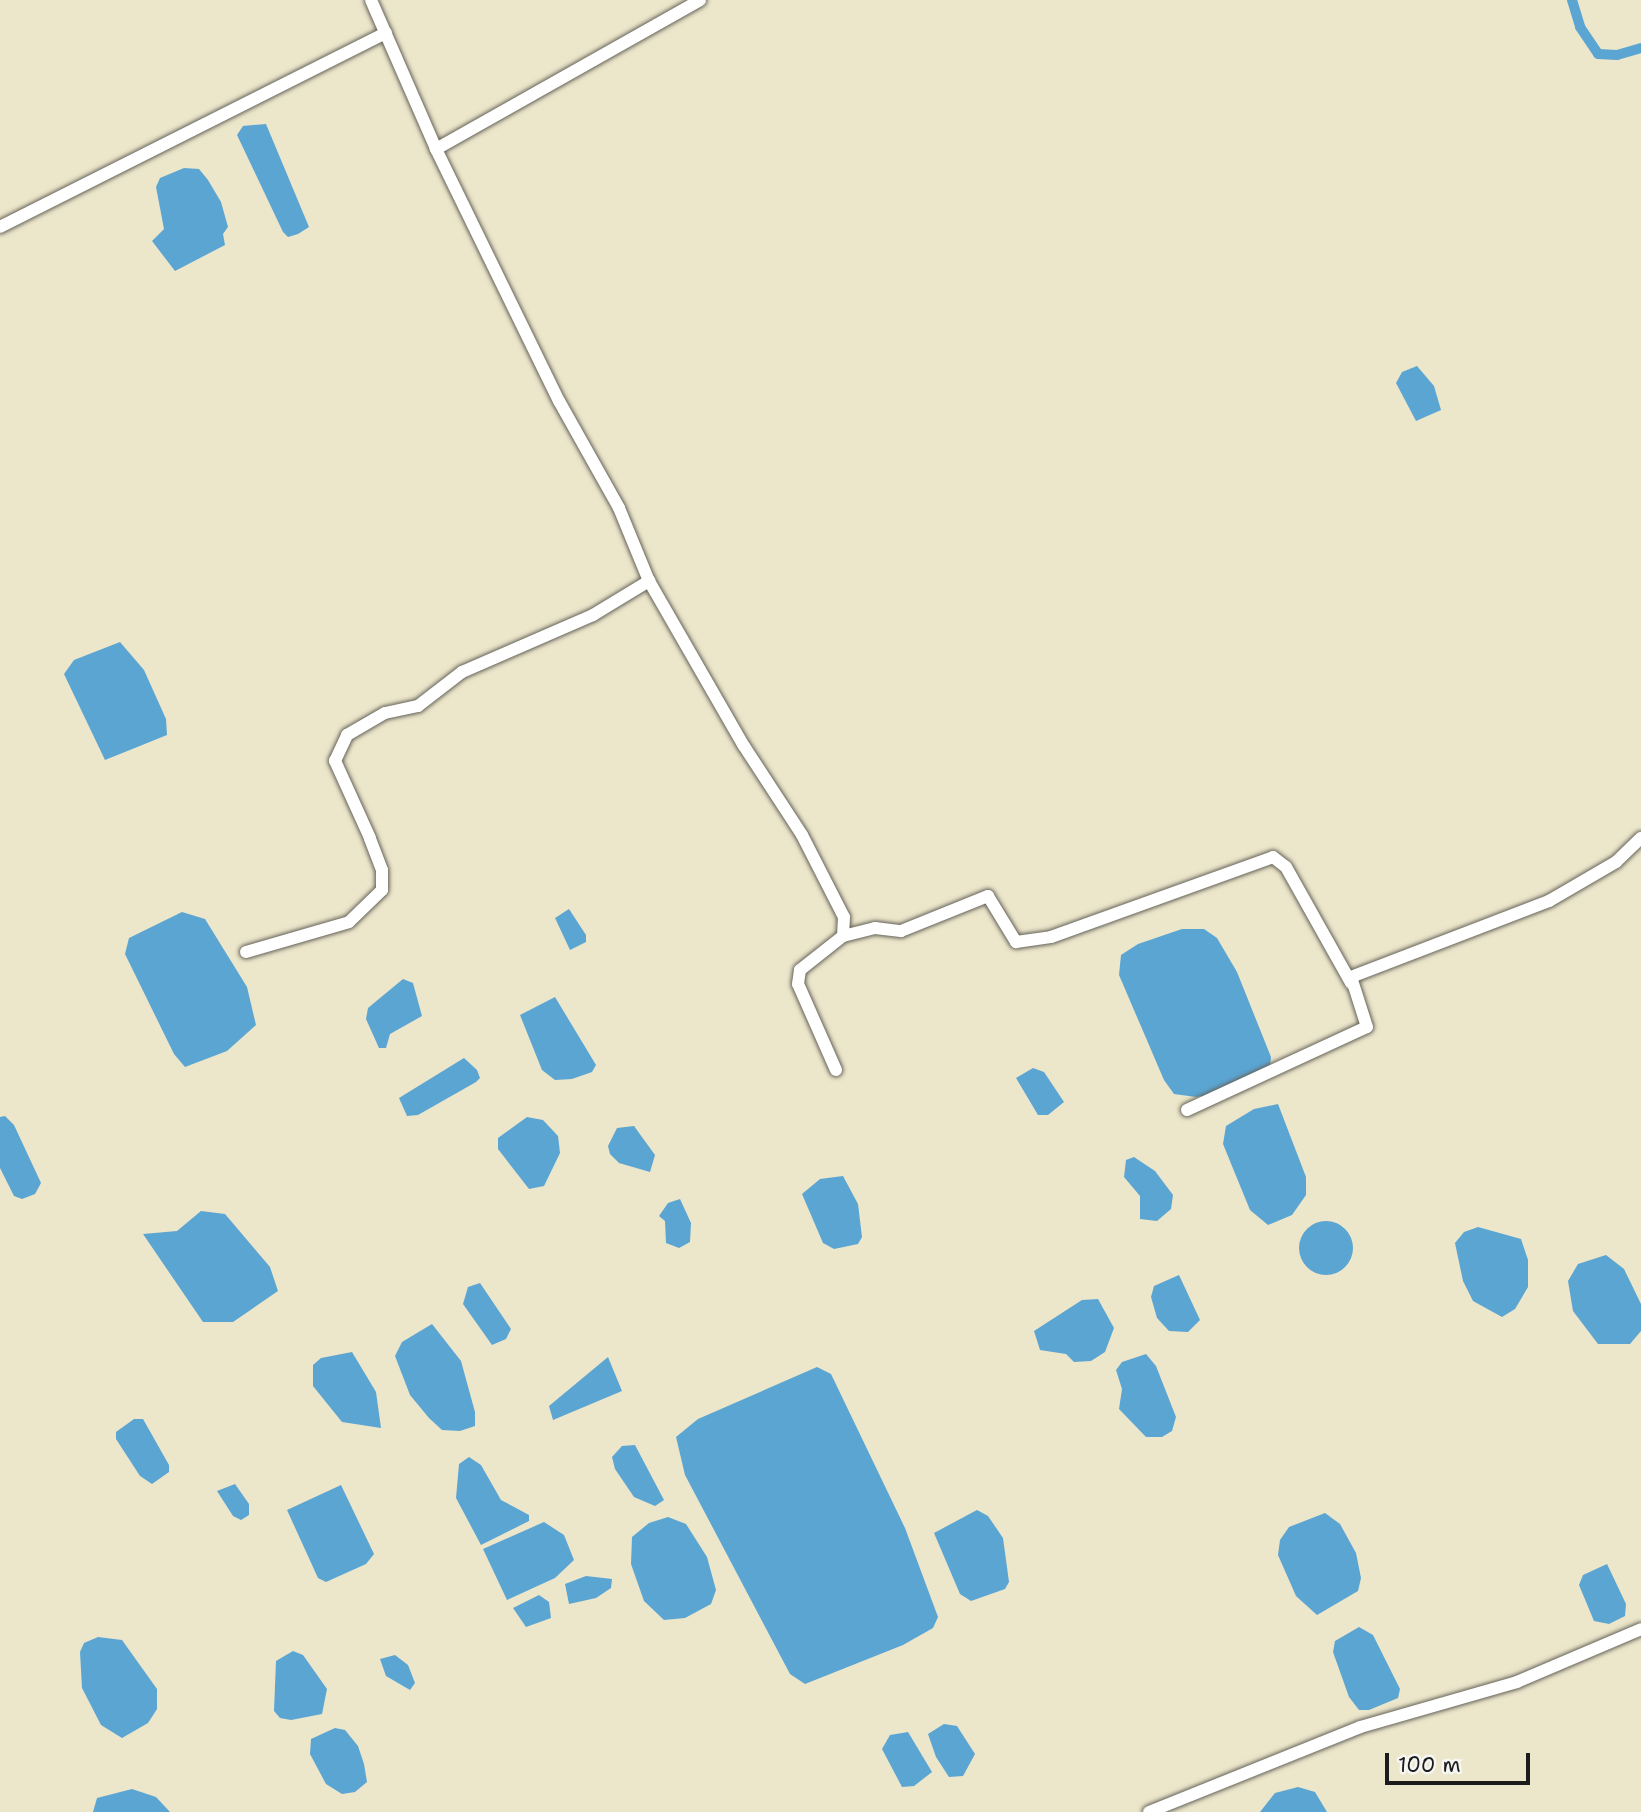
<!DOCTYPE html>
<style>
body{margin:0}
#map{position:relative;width:1641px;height:1812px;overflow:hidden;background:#ece6cb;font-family:"Shantell Sans",sans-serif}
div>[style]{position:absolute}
.water>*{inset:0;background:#5ba5d3}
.round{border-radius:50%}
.canal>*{height:10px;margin:-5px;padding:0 5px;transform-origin:5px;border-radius:5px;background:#5ba5d3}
.roads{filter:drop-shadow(0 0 2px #656359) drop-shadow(0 0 2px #656359)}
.minor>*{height:12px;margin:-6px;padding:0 6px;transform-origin:6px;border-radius:6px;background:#fff}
span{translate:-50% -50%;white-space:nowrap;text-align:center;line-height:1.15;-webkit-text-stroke:7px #f6f6f2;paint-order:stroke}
.scale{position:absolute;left:1385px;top:1753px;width:145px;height:32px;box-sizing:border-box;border:4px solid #1c1c1c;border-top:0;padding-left:9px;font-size:21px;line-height:24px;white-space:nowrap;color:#1c1c1c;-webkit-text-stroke:5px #f6f6f2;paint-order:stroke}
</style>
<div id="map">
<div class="water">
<i style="clip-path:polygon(266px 124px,309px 227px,298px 234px,288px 237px,283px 232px,237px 135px,243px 126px)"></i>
<i style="clip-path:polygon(184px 168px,199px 169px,208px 180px,221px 202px,228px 227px,223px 234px,225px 245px,175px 271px,152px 241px,164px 229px,156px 187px,160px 178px)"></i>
<i style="clip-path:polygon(1417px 366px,1434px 386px,1441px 410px,1416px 421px,1396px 383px,1402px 372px)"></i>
<i style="clip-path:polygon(120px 642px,144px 670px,166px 719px,167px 735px,105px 760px,64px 674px,74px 660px)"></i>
<i style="clip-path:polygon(569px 909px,586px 935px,586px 942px,570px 950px,555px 918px)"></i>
<i style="clip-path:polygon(182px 912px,205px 919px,247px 987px,256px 1025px,227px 1051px,185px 1067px,174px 1054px,125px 954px,129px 938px)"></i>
<i style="clip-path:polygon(1182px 929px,1204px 929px,1217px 938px,1237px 972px,1271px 1057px,1270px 1067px,1215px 1094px,1196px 1097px,1174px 1094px,1164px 1080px,1119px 975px,1121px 955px,1138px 944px)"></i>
<i style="clip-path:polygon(403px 979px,413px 983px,422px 1016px,390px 1034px,386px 1048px,379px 1048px,366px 1019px,368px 1008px)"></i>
<i style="clip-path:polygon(555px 997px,596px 1065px,592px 1072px,572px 1079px,555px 1080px,542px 1070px,520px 1015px)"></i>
<i style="clip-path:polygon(464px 1058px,477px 1070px,480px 1078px,476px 1082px,418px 1115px,407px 1116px,399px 1098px)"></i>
<i style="clip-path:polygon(1033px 1068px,1044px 1072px,1064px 1102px,1048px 1115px,1038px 1115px,1016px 1078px)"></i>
<i style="clip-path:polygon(1278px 1104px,1306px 1177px,1306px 1195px,1292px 1215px,1268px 1225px,1250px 1210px,1223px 1144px,1226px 1126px,1254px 1109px)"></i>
<i style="clip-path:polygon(5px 1116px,14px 1125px,41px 1183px,35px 1194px,22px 1199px,14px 1196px,0 1168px,0 1117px)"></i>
<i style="clip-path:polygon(527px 1117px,543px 1120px,558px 1136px,560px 1153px,544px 1186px,529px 1189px,498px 1149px,498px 1138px)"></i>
<i style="clip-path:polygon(634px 1126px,655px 1155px,650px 1172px,619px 1163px,610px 1154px,608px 1146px,617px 1128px)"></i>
<i style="clip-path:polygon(1134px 1157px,1155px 1171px,1173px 1195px,1171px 1209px,1157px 1221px,1140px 1219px,1140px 1196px,1124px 1177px,1126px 1160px)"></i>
<i style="clip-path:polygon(843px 1176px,858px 1204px,862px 1237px,858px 1244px,834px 1249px,823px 1243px,802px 1194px,820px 1179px)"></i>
<i style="clip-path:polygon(680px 1199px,691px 1223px,690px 1242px,679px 1248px,666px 1243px,665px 1221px,659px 1216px,668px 1203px)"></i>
<i style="clip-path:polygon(201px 1211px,225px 1214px,270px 1267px,278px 1291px,233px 1322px,203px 1322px,143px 1234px,177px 1231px)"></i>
<i class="round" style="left:1299px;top:1221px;width:54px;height:54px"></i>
<i style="clip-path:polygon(1478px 1227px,1521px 1239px,1528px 1260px,1528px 1287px,1515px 1309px,1502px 1317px,1473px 1301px,1463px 1281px,1455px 1243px,1464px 1232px)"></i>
<i style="clip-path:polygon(1606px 1255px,1624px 1269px,1641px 1304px,1641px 1331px,1630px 1344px,1598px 1344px,1573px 1311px,1568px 1281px,1578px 1264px)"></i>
<i style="clip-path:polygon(1179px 1275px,1200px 1320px,1188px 1332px,1169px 1331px,1157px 1318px,1151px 1297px,1154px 1286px)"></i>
<i style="clip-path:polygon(480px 1283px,511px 1329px,506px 1339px,492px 1345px,463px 1304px,468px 1287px)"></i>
<i style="clip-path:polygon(1098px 1299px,1114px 1328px,1105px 1352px,1091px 1361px,1074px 1362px,1066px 1354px,1040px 1350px,1034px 1331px,1082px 1300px)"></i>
<i style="clip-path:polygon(432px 1324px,461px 1361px,475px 1412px,475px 1426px,460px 1431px,442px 1430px,429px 1418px,410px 1395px,395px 1356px,402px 1342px)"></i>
<i style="clip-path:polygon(352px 1352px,376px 1392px,381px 1428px,342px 1422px,313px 1386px,313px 1365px,321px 1358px)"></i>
<i style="clip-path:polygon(1146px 1354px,1156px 1366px,1176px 1417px,1172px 1431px,1162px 1437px,1146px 1437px,1119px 1409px,1122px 1389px,1116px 1370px,1122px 1362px)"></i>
<i style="clip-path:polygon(608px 1357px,622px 1391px,553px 1420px,549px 1406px)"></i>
<i style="clip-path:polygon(817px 1367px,831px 1374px,905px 1528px,938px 1617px,933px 1628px,903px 1645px,805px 1684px,790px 1674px,685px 1475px,676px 1437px,698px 1419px)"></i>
<i style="clip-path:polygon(134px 1419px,143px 1419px,169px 1465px,169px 1472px,152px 1484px,140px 1476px,116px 1439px,116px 1432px)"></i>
<i style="clip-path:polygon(635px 1445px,664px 1500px,655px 1506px,634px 1497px,615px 1469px,612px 1457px,622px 1446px)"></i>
<i style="clip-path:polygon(469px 1457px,481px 1465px,501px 1500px,529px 1515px,529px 1521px,481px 1545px,456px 1498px,459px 1464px)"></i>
<i style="clip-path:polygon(235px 1484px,249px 1504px,249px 1515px,241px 1520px,233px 1516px,217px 1491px)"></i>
<i style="clip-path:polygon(341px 1485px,374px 1554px,366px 1564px,326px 1582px,318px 1578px,287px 1510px)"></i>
<i style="clip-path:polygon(977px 1510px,988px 1516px,1003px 1538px,1009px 1582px,1005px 1589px,971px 1601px,960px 1594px,934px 1533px)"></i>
<i style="clip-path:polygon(1325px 1513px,1340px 1524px,1356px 1553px,1361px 1578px,1358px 1591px,1317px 1615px,1296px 1596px,1278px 1555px,1280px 1540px,1289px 1527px)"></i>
<i style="clip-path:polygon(668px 1517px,686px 1524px,707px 1557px,716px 1590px,711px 1604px,685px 1618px,664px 1620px,644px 1601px,631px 1564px,632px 1537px,649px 1523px)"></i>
<i style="clip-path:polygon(544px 1522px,564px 1535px,574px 1560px,555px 1578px,507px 1600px,483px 1549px)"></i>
<i style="clip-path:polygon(1607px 1564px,1626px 1604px,1625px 1616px,1609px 1624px,1594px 1621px,1579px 1585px,1583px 1575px)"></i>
<i style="clip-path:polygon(586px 1576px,612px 1579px,611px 1588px,596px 1598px,569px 1604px,565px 1584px)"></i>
<i style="clip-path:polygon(539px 1595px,549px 1602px,551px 1618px,526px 1627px,513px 1608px)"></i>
<i style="clip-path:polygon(1359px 1627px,1373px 1635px,1400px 1689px,1398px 1698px,1369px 1710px,1359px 1710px,1349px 1697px,1333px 1652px,1335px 1641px)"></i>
<i style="clip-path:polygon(98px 1637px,122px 1640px,157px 1689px,157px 1709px,148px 1723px,122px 1738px,101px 1725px,82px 1688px,80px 1652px,84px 1643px)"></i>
<i style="clip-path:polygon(293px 1651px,303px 1655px,327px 1689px,322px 1714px,291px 1720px,280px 1718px,274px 1711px,276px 1661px)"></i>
<i style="clip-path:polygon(395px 1655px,408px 1665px,415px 1683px,410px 1690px,386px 1676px,380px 1659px)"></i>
<i style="clip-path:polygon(944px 1724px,957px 1726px,975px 1754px,963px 1776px,949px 1777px,936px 1757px,928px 1734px)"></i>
<i style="clip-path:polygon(335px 1728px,345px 1730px,358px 1746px,364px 1764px,367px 1782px,355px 1792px,342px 1794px,326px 1784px,310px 1754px,311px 1739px)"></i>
<i style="clip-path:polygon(908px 1732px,932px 1772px,914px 1786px,902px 1787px,882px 1749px,890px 1735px)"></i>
<i style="clip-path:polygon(1298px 1787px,1315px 1792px,1327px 1812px,1260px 1812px,1275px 1793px)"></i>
<i style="clip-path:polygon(132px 1789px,156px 1797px,170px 1812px,93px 1812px,97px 1798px)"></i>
</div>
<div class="canal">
<i style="left:1572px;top:0;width:28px;rotate:73deg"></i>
<i style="left:1580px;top:27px;width:32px;rotate:56deg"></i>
<i style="left:1598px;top:54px;width:19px;rotate:3deg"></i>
<i style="left:1617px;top:55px;width:25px;rotate:-16deg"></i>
</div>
<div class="roads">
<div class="minor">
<i style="left:371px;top:0;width:163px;rotate:66.4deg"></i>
<i style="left:436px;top:149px;width:280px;rotate:64deg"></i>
<i style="left:559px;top:401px;width:123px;rotate:60.7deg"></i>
<i style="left:619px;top:508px;width:79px;rotate:67.7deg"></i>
<i style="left:649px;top:581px;width:190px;rotate:60.1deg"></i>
<i style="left:744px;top:746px;width:106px;rotate:56.9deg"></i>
<i style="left:802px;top:835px;width:92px;rotate:62.9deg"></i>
<i style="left:844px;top:917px;width:19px;rotate:93deg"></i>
<i style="left:436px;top:149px;width:303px;rotate:-29.4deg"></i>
<i style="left:0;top:227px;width:432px;rotate:-26.7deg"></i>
<i style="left:246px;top:952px;width:107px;rotate:-16.2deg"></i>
<i style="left:349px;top:922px;width:46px;rotate:-44.1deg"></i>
<i style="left:382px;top:890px;width:20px;rotate:-90deg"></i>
<i style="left:382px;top:870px;width:34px;rotate:-111deg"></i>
<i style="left:370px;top:838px;width:85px;rotate:-114.4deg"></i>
<i style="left:335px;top:761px;width:29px;rotate:-65deg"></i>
<i style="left:347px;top:735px;width:44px;rotate:-30.1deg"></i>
<i style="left:385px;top:713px;width:34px;rotate:-12deg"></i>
<i style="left:418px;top:706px;width:56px;rotate:-37.7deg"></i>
<i style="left:462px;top:672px;width:143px;rotate:-23.5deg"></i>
<i style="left:593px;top:615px;width:66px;rotate:-31.3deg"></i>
<i style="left:836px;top:1070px;width:94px;rotate:-113.8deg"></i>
<i style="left:798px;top:984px;width:14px;rotate:-82deg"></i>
<i style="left:800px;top:970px;width:55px;rotate:-38.3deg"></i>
<i style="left:843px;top:936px;width:33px;rotate:-14deg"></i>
<i style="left:875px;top:928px;width:26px;rotate:7deg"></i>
<i style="left:901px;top:931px;width:94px;rotate:-21.9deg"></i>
<i style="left:988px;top:896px;width:54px;rotate:58.7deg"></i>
<i style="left:1016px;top:942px;width:35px;rotate:-8deg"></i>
<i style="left:1051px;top:937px;width:236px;rotate:-19.8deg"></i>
<i style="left:1273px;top:857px;width:16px;rotate:38deg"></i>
<i style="left:1286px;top:867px;width:133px;rotate:60.7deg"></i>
<i style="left:1187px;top:1110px;width:198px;rotate:-24.8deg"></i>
<i style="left:1367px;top:1027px;width:52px;rotate:-107.7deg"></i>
<i style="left:1351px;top:977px;width:212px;rotate:-21deg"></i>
<i style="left:1549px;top:901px;width:78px;rotate:-30.2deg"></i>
<i style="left:1616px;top:862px;width:35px;rotate:-44deg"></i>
<i style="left:1149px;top:1812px;width:227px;rotate:-21.9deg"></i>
<i style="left:1360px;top:1727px;width:163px;rotate:-16deg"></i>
<i style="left:1517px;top:1682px;width:135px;rotate:-23.1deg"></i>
</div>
</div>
<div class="scale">100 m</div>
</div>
